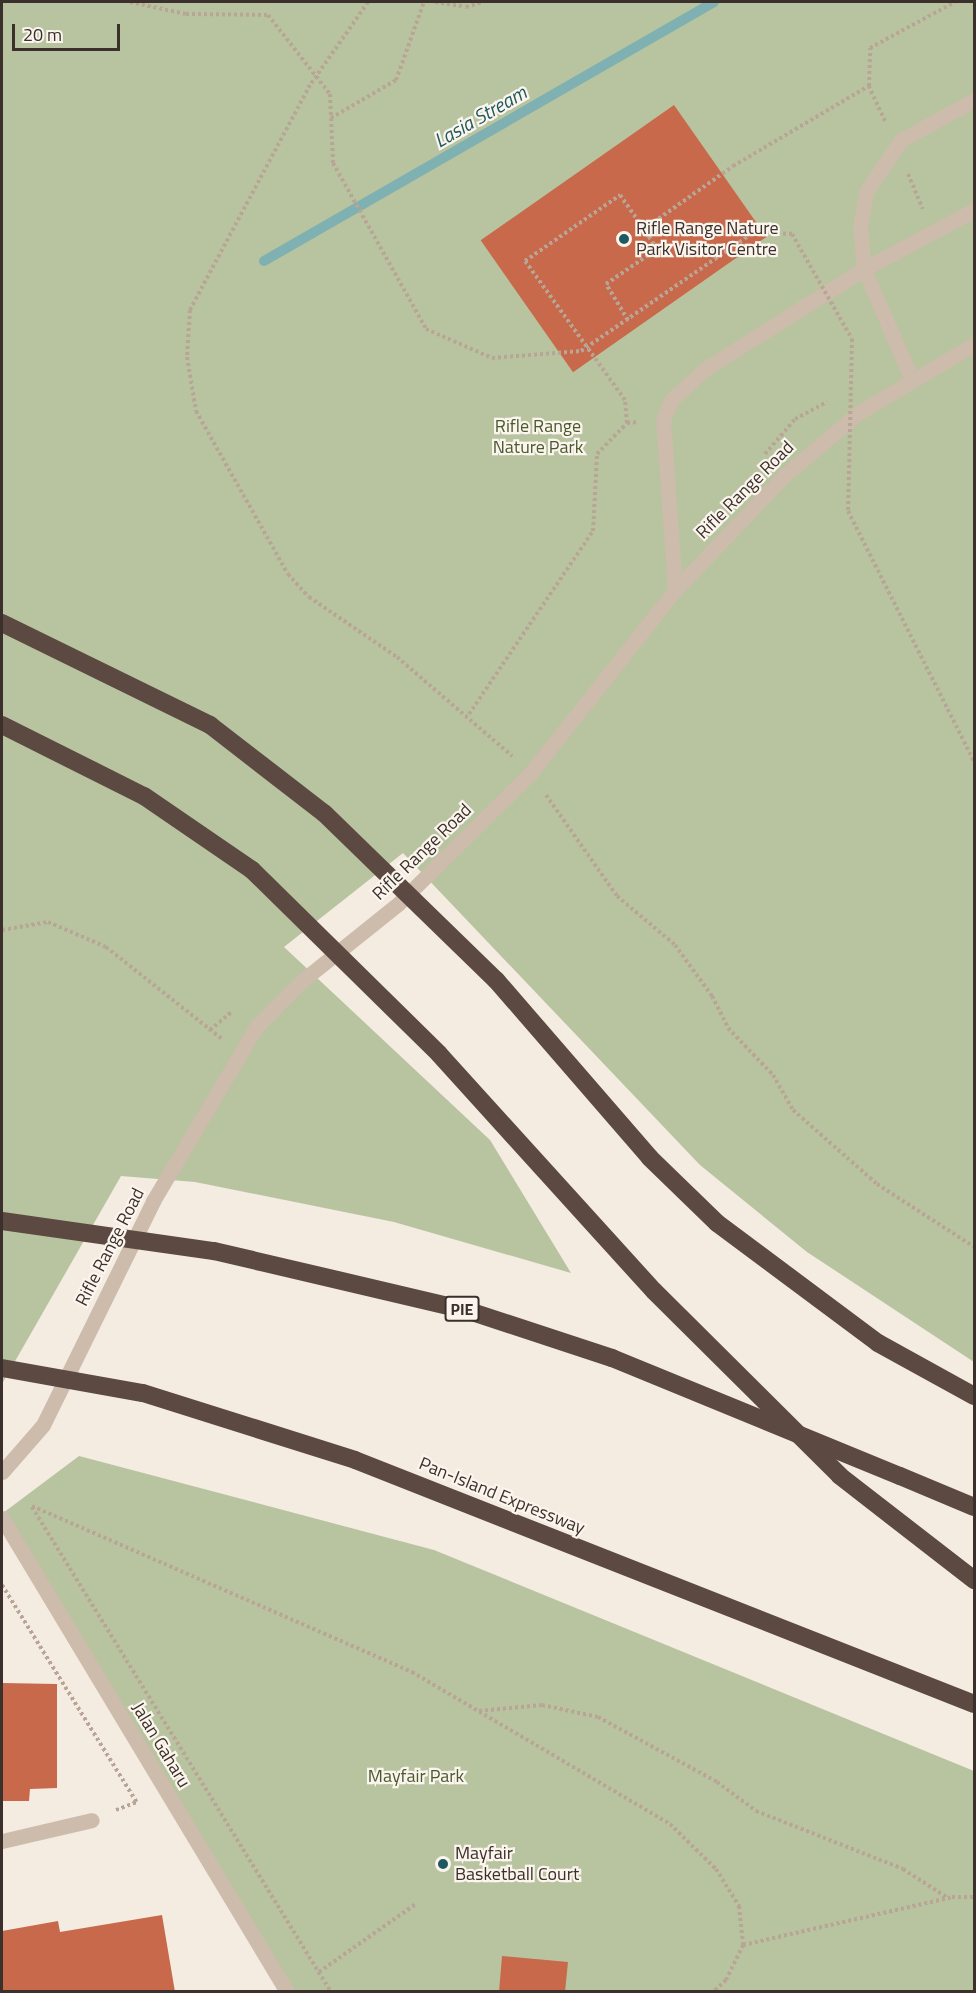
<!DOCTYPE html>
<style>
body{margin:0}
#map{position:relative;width:976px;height:1993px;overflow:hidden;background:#f4ebe1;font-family:"Titillium Web",sans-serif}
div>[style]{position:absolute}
.green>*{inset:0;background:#b8c4a0}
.stream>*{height:10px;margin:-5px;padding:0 5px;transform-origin:5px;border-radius:5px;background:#7fb0b2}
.building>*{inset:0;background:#c8694b;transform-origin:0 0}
.path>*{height:4px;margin-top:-2px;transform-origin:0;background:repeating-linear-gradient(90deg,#b9a596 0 3px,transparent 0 6px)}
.lane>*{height:15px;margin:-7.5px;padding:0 7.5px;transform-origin:7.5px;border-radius:7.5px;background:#cdbbac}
.street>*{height:15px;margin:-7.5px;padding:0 7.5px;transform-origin:7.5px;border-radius:7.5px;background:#cdbbac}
.highway>*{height:18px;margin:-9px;padding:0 9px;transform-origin:9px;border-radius:9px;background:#5c4a42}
.path-bridge>*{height:4px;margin-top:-2px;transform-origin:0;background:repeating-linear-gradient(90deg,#b9a596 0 3px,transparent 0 6px)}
.highway-bridge>*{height:18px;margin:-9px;padding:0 9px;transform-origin:9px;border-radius:9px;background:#5c4a42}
.dots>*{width:16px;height:16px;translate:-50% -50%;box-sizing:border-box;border:3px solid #fbf5ee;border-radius:50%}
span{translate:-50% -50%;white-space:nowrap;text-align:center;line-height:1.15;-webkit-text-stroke:4.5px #fbf5ee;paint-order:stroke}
.shield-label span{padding:2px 4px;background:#fbf5ee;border:2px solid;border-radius:4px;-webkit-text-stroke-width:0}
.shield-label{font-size:16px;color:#3b302b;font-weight:700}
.poi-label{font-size:18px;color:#3b302b}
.left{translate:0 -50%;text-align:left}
.park-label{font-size:18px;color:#4a5a2e}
.street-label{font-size:18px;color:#3b302b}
.water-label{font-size:20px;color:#1f5a5e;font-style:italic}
.frame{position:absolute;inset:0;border:3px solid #3b302b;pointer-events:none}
.scale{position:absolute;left:12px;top:24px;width:108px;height:27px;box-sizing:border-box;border:3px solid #3b302b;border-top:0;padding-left:8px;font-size:18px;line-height:21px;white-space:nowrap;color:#3b302b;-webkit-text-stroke:4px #fbf5ee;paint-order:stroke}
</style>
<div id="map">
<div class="green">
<i style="clip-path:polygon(2px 2px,974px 2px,974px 1362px,807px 1252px,700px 1165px,403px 853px,284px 947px,490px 1140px,571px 1273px,394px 1222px,195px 1182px,121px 1176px,2px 1384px)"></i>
<i style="clip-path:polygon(79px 1456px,434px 1550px,974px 1771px,974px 1991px,294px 1991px,3px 1513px)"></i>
</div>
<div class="stream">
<i style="left:264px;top:261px;width:519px;rotate:-29.92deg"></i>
</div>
<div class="building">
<i style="left:674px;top:105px;width:161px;height:236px;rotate:55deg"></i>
<i style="clip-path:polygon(2px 1683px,57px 1684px,57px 1788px,30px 1789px,29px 1801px,2px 1801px)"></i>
<i style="clip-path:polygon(162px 1915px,175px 1992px,2px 1992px,2px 1931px,58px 1921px,60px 1932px)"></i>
<i style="clip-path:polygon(502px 1956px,568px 1962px,565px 1992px,499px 1992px)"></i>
</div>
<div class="path">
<i style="left:368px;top:2px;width:101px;rotate:124.9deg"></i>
<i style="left:310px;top:85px;width:255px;rotate:118.1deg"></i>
<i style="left:190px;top:310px;width:47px;rotate:93.7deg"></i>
<i style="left:187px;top:357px;width:55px;rotate:80.5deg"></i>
<i style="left:196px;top:411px;width:187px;rotate:60.6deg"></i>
<i style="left:288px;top:574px;width:31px;rotate:48deg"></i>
<i style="left:309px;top:597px;width:107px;rotate:34.3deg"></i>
<i style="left:397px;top:657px;width:152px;rotate:40.7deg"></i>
<i style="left:435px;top:2px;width:31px;rotate:9deg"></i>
<i style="left:466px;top:7px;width:17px;rotate:-17deg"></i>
<i style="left:331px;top:118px;width:75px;rotate:-30.3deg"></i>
<i style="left:396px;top:80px;width:83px;rotate:-70.3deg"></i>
<i style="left:885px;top:121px;width:38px;rotate:-115deg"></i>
<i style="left:869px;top:86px;width:38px;rotate:-88deg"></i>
<i style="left:870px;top:48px;width:97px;rotate:-28.4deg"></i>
<i style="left:908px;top:174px;width:38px;rotate:67deg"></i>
<i style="left:628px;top:320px;width:42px;rotate:-121.4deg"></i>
<i style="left:606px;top:284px;width:62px;rotate:-34.5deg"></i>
<i style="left:657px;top:249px;width:24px;rotate:-123deg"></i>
<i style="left:627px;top:423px;width:23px;rotate:-95deg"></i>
<i style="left:625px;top:400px;width:171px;rotate:-125.7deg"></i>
<i style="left:525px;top:261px;width:116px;rotate:-34.8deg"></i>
<i style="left:620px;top:195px;width:42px;rotate:54.8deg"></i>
<i style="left:644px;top:229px;width:109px;rotate:-35.3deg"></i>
<i style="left:733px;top:166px;width:158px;rotate:-30.5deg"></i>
<i style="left:765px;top:454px;width:46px;rotate:-49.4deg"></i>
<i style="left:795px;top:419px;width:36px;rotate:-28deg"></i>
<i style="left:469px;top:714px;width:221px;rotate:-55.9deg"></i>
<i style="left:593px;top:531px;width:77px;rotate:-87deg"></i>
<i style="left:597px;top:454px;width:43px;rotate:-45.9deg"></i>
<i style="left:627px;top:423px;width:12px;rotate:-5deg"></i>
<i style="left:546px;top:795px;width:123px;rotate:54.9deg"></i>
<i style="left:617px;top:896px;width:76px;rotate:40.2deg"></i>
<i style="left:675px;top:945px;width:63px;rotate:54deg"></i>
<i style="left:712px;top:996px;width:36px;rotate:63deg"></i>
<i style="left:728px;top:1028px;width:65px;rotate:46.2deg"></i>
<i style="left:773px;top:1075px;width:40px;rotate:60.3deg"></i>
<i style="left:793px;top:1110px;width:112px;rotate:41.4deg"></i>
<i style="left:877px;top:1184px;width:116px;rotate:33deg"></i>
<i style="left:2px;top:930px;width:47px;rotate:-9.9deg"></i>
<i style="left:48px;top:922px;width:63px;rotate:23.3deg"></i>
<i style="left:106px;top:947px;width:147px;rotate:38.4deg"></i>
<i style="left:210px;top:1030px;width:30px;rotate:-40deg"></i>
<i style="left:32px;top:1506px;width:415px;rotate:23.6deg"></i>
<i style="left:412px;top:1672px;width:299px;rotate:30.5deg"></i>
<i style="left:670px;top:1824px;width:64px;rotate:44.4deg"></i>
<i style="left:716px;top:1869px;width:44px;rotate:58.1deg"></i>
<i style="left:739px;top:1906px;width:39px;rotate:84deg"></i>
<i style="left:743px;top:1945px;width:39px;rotate:116deg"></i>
<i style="left:726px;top:1980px;width:18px;rotate:137deg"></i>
<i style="left:32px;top:1507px;width:570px;rotate:58.35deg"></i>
<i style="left:2px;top:1585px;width:256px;rotate:58.2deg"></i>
<i style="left:479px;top:1711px;width:63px;rotate:-5.4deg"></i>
<i style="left:542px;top:1705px;width:57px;rotate:12.1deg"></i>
<i style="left:598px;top:1717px;width:136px;rotate:28.6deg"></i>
<i style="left:717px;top:1782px;width:49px;rotate:36.6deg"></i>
<i style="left:756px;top:1811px;width:158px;rotate:21.5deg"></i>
<i style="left:903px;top:1869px;width:54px;rotate:32.8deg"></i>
<i style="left:116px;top:1810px;width:22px;rotate:-21deg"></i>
<i style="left:743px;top:1945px;width:214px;rotate:-12.9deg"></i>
<i style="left:952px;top:1897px;width:22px"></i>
<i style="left:319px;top:1972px;width:120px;rotate:-35.1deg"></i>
</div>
<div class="lane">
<i style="left:912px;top:380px;width:121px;rotate:-113.4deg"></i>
<i style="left:864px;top:269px;width:42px;rotate:-95.4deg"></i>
<i style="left:860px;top:227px;width:36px;rotate:-80deg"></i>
<i style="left:866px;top:192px;width:63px;rotate:-56.1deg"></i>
<i style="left:901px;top:140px;width:83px;rotate:-28.7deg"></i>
<i style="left:675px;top:590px;width:170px;rotate:-94deg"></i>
<i style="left:663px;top:420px;width:22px;rotate:-68deg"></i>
<i style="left:671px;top:400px;width:46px;rotate:-42.4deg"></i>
<i style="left:705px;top:369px;width:188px;rotate:-32.2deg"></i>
<i style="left:864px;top:269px;width:125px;rotate:-28.2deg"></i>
</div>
<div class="street">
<i style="left:2px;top:1472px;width:62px;rotate:-48.9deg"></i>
<i style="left:43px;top:1425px;width:250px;rotate:-63.8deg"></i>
<i style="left:153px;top:1201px;width:204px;rotate:-59.3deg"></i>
<i style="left:257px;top:1026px;width:65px;rotate:-45deg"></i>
<i style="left:303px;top:980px;width:123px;rotate:-38.7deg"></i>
<i style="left:399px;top:903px;width:182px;rotate:-44.6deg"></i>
<i style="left:529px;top:775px;width:236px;rotate:-51.7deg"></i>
<i style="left:675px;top:590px;width:158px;rotate:-46.3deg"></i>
<i style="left:784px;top:476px;width:97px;rotate:-40.4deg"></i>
<i style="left:858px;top:413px;width:135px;rotate:-30.7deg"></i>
<i style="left:2px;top:1518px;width:553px;rotate:58.98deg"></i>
<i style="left:2px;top:1841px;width:92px;rotate:-13.1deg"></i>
</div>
<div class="highway">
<i style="left:2px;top:623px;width:232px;rotate:26.1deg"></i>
<i style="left:210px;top:725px;width:144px;rotate:37.7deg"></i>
<i style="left:2px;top:725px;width:159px;rotate:26.6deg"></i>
<i style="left:144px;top:796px;width:131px;rotate:34.4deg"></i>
<i style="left:496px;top:980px;width:235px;rotate:49.1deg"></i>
<i style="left:650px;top:1158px;width:93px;rotate:44.1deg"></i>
<i style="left:717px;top:1223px;width:201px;rotate:36.7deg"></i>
<i style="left:878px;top:1343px;width:110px;rotate:28.9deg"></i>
<i style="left:439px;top:1054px;width:320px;rotate:47.8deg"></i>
<i style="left:654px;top:1291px;width:262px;rotate:44.8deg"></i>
<i style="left:840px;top:1476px;width:170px;rotate:37.8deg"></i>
<i style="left:355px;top:1460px;width:665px;rotate:21.51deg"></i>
<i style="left:900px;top:1476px;width:80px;rotate:22.7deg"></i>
</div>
<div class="path-bridge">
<i style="left:130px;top:2px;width:57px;rotate:12.1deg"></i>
<i style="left:186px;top:14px;width:82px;rotate:0.7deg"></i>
<i style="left:268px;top:15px;width:100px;rotate:51.9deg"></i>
<i style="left:330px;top:94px;width:69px;rotate:87.5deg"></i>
<i style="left:333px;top:163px;width:190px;rotate:60.7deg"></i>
<i style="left:426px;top:329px;width:72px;rotate:23.7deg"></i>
<i style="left:492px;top:358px;width:89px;rotate:-4.5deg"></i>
<i style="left:581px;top:351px;width:209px;rotate:-34.5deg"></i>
<i style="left:753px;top:233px;width:39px;rotate:1deg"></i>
<i style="left:792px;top:234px;width:121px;rotate:60.3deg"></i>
<i style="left:852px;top:339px;width:172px;rotate:91.3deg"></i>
<i style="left:848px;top:511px;width:280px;rotate:63.3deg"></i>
</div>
<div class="highway-bridge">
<i style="left:324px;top:813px;width:240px;rotate:44.2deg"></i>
<i style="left:252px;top:870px;width:262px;rotate:44.5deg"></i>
<i style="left:2px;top:1221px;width:214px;rotate:8.1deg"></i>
<i style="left:214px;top:1251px;width:259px;rotate:13.2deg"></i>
<i style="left:466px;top:1310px;width:154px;rotate:18.2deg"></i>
<i style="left:612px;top:1358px;width:311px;rotate:22.3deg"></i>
<i style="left:2px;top:1368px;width:143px;rotate:10.1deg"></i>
<i style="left:143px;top:1393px;width:222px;rotate:17.5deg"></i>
</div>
<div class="dots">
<i style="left:624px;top:239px;background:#1f5a5e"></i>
<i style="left:443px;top:1864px;background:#1f5a5e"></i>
</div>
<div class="shield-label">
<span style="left:462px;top:1309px">PIE</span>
</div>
<div class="poi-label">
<span class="left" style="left:636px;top:239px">Rifle Range Nature<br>Park Visitor Centre</span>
<span class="left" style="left:455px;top:1864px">Mayfair<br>Basketball Court</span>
</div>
<div class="park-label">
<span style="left:538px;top:437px">Rifle Range<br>Nature Park</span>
<span style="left:416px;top:1776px">Mayfair Park</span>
</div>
<div class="street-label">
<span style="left:745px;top:490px;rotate:-45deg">Rifle Range Road</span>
<span style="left:422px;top:852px;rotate:-44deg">Rifle Range Road</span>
<span style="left:110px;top:1247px;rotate:-63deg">Rifle Range Road</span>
<span style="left:502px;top:1496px;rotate:22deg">Pan-Island Expressway</span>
<span style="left:161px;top:1745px;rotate:59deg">Jalan Gaharu</span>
</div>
<div class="water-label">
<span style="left:480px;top:116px;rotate:-30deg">Lasia Stream</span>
</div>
<div class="frame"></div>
<div class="scale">20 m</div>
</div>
